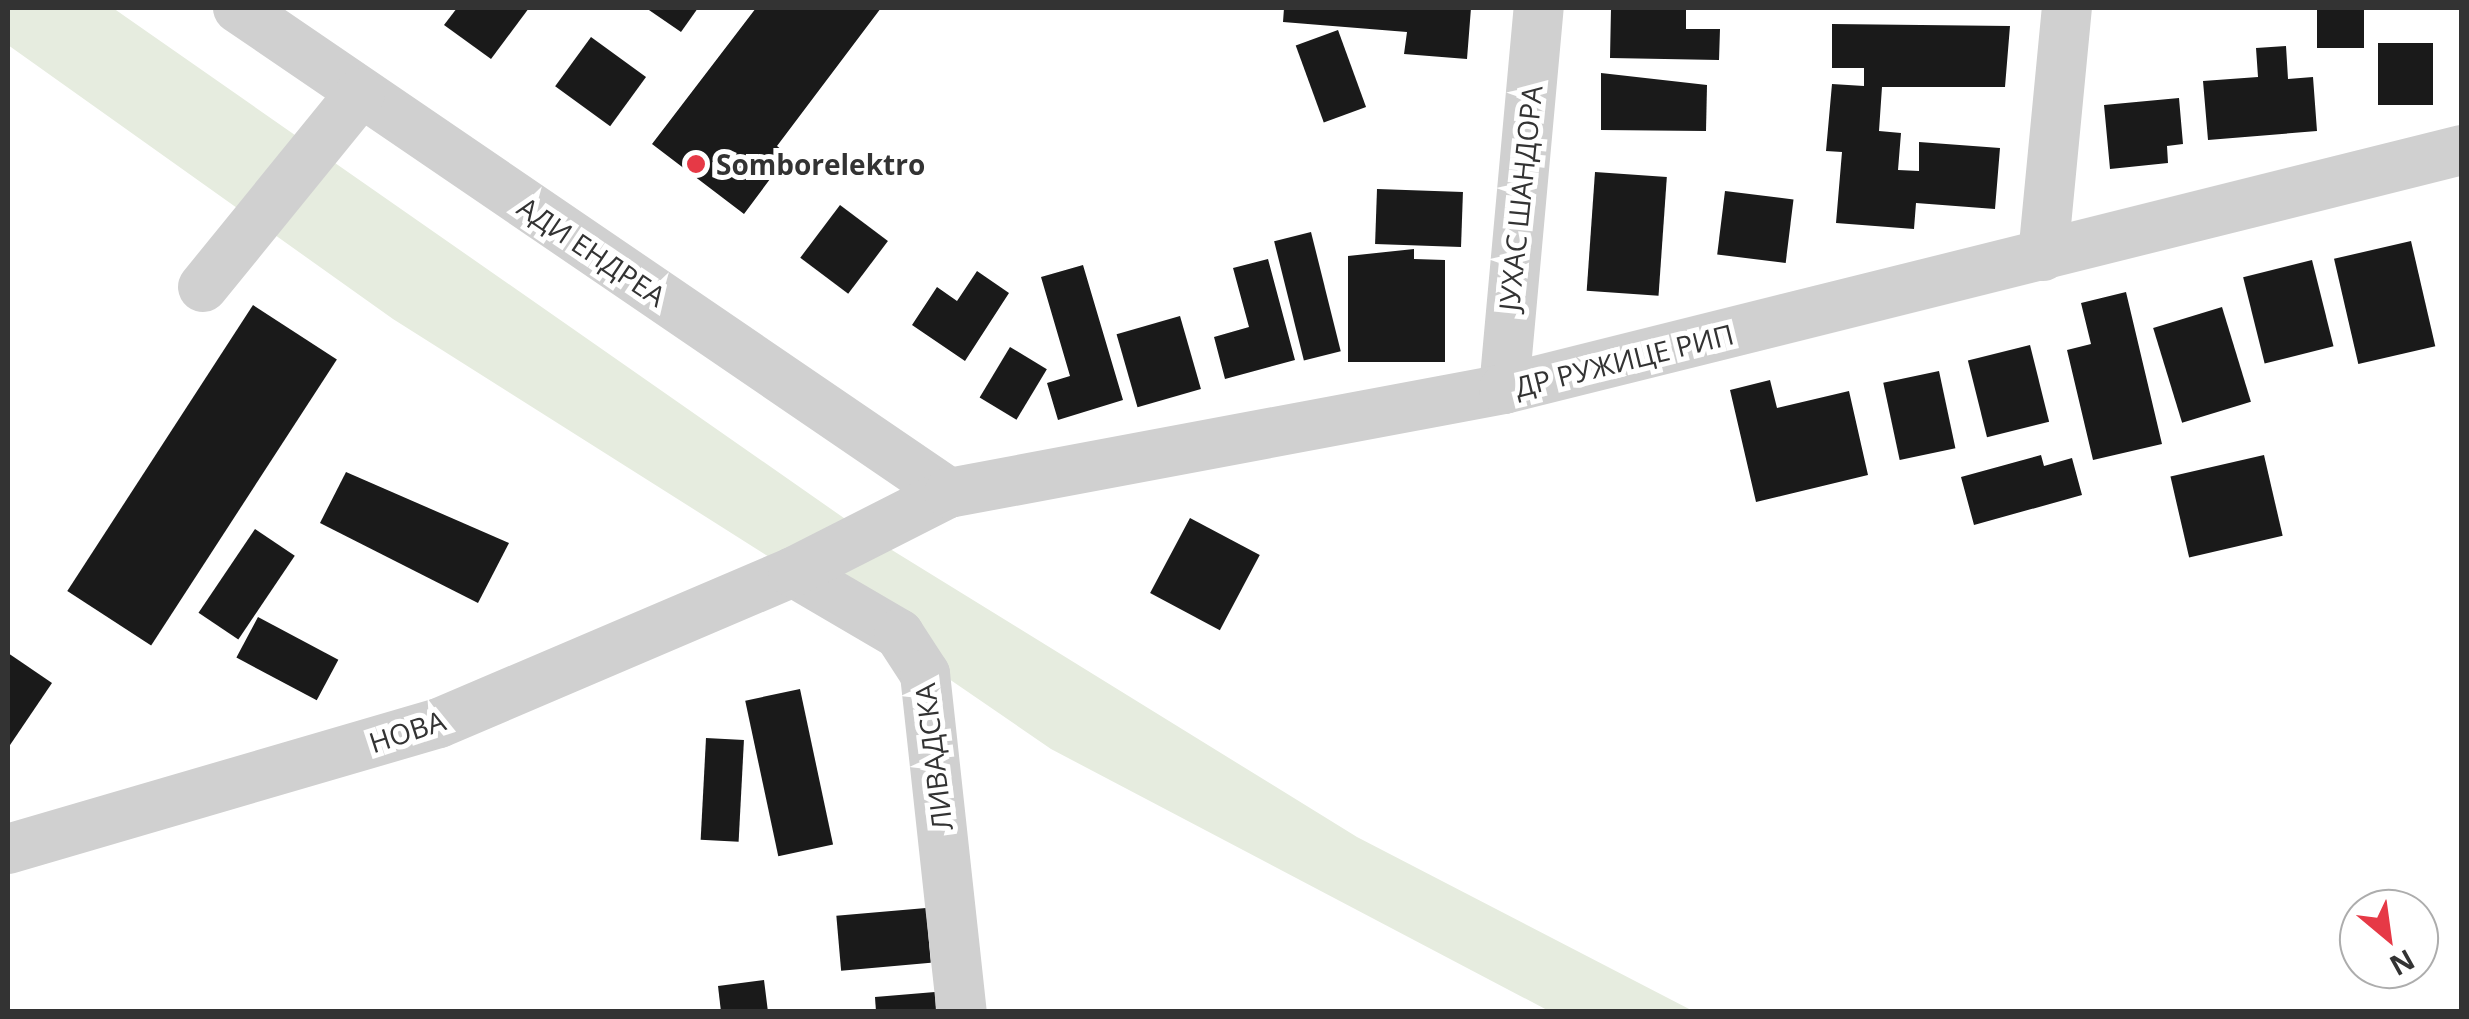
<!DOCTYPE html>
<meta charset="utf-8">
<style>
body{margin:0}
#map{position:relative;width:2469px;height:1019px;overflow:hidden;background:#fff;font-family:"Open Sans",sans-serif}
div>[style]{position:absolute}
.green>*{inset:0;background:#e6ecdf}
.building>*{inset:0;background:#1a1a1a;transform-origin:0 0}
.minor>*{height:50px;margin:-25px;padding:0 25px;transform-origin:25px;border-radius:25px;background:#d0d0d0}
.dots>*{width:28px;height:28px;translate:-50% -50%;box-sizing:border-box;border:5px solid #fff;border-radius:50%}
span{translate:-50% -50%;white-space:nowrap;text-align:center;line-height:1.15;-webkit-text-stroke:10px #fff;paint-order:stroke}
.poi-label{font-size:28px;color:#333;font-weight:700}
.left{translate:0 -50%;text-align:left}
.street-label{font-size:28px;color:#333}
.frame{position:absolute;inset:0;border:10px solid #333;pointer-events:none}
.north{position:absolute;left:2339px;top:889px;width:100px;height:100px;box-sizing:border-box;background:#fff;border:2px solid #adadad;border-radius:50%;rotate:151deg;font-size:28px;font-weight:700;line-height:40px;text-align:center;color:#333}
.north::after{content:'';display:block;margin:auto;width:35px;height:45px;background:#e63946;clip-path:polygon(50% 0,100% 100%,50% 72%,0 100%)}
</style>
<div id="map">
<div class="green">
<i style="clip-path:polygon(8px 8px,113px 8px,874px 539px,1357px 837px,1693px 1011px,1549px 1011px,1051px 749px,793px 572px,393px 319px,8px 45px)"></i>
</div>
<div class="building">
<i style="clip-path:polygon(457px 8px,529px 8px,491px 59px,444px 25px)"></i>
<i style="clip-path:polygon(646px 8px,698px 8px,681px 32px)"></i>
<i style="clip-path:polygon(756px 8px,881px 8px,777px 146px,788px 155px,744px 214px,652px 144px)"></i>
<i style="clip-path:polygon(1284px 8px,1471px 8px,1467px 59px,1404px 54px,1407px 32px,1283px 22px)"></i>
<i style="clip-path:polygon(1611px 8px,1686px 8px,1686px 29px,1720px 29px,1719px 60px,1610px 58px)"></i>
<i style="left:2317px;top:8px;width:47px;height:40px"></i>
<i style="clip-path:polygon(1832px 24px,2010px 26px,2005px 87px,1882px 87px,1879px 131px,1901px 133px,1898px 170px,1919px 171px,1919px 142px,2000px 148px,1995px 209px,1916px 203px,1914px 229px,1836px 223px,1842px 152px,1826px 151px,1832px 84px,1864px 86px,1864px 68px,1832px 68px)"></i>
<i style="left:1338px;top:30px;width:82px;height:45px;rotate:70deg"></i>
<i style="left:591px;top:37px;width:68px;height:61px;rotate:36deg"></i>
<i style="left:2378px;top:43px;width:55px;height:62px"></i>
<i style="clip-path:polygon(2286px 46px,2288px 79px,2313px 77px,2317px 131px,2208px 140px,2203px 81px,2258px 77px,2256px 48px)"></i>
<i style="clip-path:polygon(1601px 73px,1707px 85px,1706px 131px,1601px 130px)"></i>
<i style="clip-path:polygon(2179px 98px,2183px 144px,2167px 146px,2168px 163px,2110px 169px,2104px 105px)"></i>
<i style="left:1595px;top:172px;width:72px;height:119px;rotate:4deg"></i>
<i style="left:1377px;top:189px;width:86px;height:55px;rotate:2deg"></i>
<i style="left:1725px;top:191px;width:69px;height:64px;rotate:7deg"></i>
<i style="left:840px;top:205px;width:60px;height:66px;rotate:37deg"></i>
<i style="left:1311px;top:232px;width:123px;height:38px;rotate:76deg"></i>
<i style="left:2411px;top:241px;width:108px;height:79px;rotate:77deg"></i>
<i style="clip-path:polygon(1414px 249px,1414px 259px,1445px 260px,1445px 362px,1348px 362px,1348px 256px)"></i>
<i style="clip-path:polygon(1268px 259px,1295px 360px,1225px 379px,1214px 337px,1249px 327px,1233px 268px)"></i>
<i style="left:2312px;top:260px;width:89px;height:71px;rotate:76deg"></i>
<i style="clip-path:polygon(1083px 265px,1123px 400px,1058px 420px,1047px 383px,1070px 376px,1041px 277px)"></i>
<i style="clip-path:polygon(977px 271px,1009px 293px,965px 361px,912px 325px,937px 287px,957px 301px)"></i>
<i style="clip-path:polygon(2126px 292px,2162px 444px,2093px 460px,2067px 350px,2091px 344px,2081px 303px)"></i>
<i style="left:253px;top:305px;width:100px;height:341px;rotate:33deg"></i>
<i style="left:2222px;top:307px;width:99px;height:72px;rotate:73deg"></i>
<i style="left:1180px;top:316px;width:76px;height:66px;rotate:74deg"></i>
<i style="left:2030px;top:345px;width:79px;height:64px;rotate:76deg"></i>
<i style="left:1010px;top:347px;width:43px;height:59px;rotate:31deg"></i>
<i style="left:1939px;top:371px;width:79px;height:57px;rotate:78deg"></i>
<i style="clip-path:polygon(1770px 380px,1777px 408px,1849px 391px,1868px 475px,1756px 502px,1730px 390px)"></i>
<i style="clip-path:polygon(2041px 455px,2044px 466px,2072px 458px,2082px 495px,1974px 525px,1961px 477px)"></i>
<i style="left:2264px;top:455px;width:83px;height:96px;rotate:77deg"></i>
<i style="clip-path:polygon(346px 472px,509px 543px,478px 603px,320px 523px)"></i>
<i style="left:1190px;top:518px;width:79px;height:85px;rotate:28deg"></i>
<i style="left:255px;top:529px;width:48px;height:101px;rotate:34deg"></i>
<i style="left:258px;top:617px;width:91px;height:46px;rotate:28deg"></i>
<i style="clip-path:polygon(8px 653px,52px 683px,8px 748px)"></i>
<i style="left:800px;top:689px;width:159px;height:56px;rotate:78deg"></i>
<i style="left:706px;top:738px;width:38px;height:102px;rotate:3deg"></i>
<i style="left:926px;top:908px;width:55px;height:90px;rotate:85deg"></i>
<i style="clip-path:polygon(764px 980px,768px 1012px,721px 1012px,718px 986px)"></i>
<i style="clip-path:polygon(935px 992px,936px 1012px,876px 1012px,875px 997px)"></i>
</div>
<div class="minor">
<i style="left:238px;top:8px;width:861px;rotate:34.3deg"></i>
<i style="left:2043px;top:256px;width:249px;rotate:-84.5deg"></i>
<i style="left:203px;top:287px;width:249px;rotate:-50.9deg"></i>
<i style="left:1504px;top:389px;width:383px;rotate:-84.8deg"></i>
<i style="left:793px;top:572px;width:123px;rotate:30.3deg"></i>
<i style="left:899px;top:634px;width:48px;rotate:57deg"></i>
<i style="left:925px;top:674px;width:340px;rotate:83.8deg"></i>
<i style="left:8px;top:849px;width:449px;rotate:-16.3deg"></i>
<i style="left:439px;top:723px;width:385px;rotate:-23.1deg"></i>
<i style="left:793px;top:572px;width:175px;rotate:-26.9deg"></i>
<i style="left:949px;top:493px;width:565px;rotate:-10.61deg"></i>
<i style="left:1504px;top:389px;width:987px;rotate:-14.01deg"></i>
</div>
<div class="dots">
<i style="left:696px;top:164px;background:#e63946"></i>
</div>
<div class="poi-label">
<span class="left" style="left:716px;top:164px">Somborelektro</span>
</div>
<div class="street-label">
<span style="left:1520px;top:198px;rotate:-84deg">ЈУХАС ШАНДОРА</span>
<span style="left:592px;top:251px;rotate:34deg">АДИ ЕНДРЕА</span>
<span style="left:1624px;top:360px;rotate:-14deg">ДР РУЖИЦЕ РИП</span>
<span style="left:407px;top:731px;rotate:-18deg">НОВА</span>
<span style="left:933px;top:757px;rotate:-97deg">ЛИВАДСКА</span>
</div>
<div class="frame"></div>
<div class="north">N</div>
</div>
